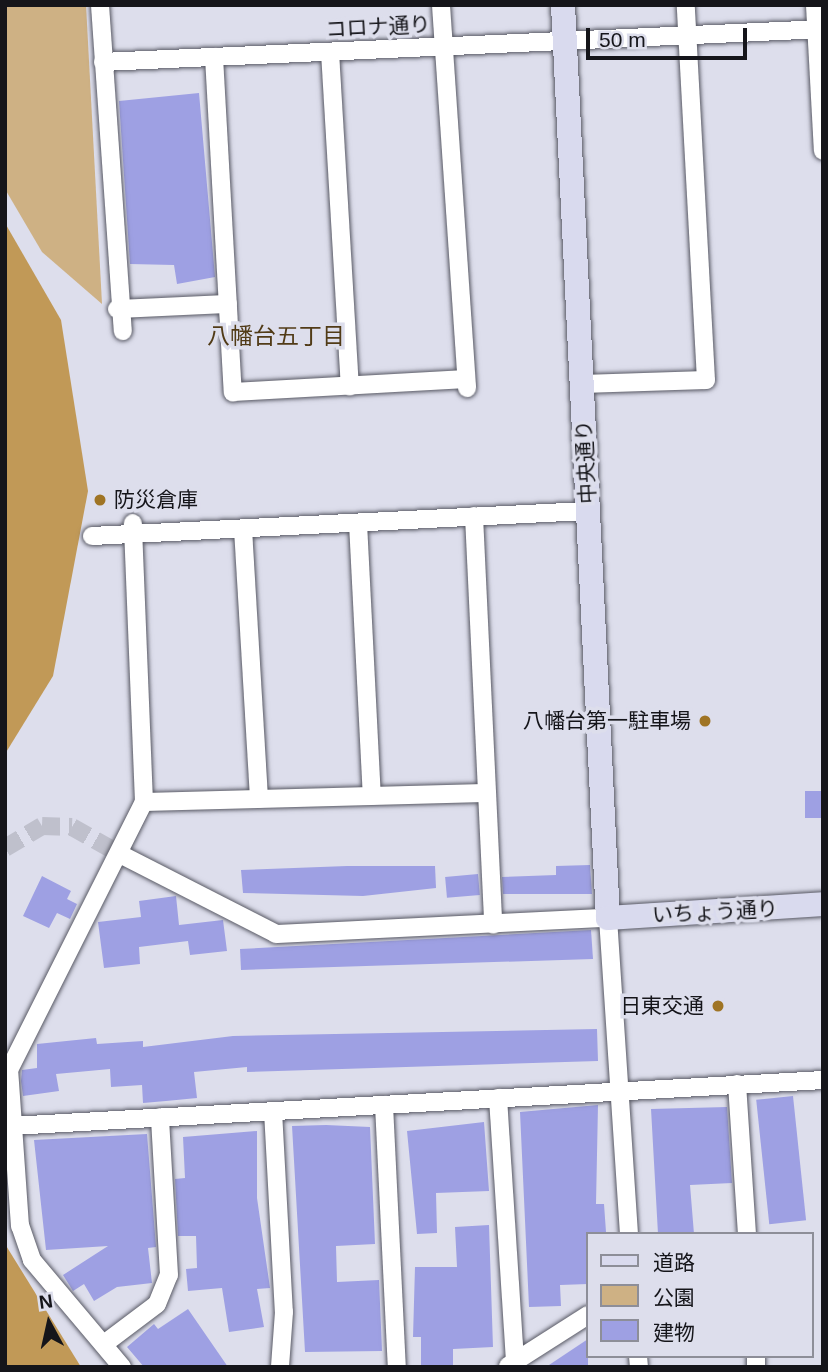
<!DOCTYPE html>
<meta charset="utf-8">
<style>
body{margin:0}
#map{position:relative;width:828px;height:1372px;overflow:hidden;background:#dddeec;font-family:Helvetica,"Noto Sans JP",sans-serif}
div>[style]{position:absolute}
.green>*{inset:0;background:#ceb184}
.forest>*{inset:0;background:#c19957}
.building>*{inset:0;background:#9ea0e3;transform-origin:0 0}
.street-tunnel>*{height:18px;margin-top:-9px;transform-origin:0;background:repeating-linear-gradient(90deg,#bfc0cc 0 18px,transparent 0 27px)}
.roads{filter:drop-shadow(0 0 2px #585964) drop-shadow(0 0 2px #585964)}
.street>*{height:18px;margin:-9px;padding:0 9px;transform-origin:9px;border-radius:9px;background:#fff}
.secondary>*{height:24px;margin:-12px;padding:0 12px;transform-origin:12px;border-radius:12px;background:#d9daee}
.dots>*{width:19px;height:19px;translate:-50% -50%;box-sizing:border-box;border:4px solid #dddeec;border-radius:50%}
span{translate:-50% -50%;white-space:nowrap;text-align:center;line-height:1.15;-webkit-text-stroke:7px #dddeec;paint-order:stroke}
.street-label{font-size:21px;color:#15151a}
.poi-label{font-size:21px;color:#15151a}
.left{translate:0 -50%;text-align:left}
.right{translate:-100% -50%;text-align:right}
.neighbourhood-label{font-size:23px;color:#513b17}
.frame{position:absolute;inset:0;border:7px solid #15151a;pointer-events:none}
.legend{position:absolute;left:586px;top:1232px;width:228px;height:126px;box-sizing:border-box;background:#dddeec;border:2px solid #8d8e98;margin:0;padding:9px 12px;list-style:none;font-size:21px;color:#15151a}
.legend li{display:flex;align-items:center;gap:14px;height:35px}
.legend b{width:35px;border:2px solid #8d8e98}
.north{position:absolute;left:14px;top:1288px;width:70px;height:70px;-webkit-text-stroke:5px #dddeec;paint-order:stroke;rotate:352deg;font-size:19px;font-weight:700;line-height:28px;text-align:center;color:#15151a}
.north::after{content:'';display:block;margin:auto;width:24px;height:32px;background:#15151a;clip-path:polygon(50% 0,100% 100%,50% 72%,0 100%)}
.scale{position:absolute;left:586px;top:28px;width:161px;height:32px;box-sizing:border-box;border:4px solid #15151a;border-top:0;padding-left:9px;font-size:21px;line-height:24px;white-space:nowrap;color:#15151a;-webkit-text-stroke:5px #dddeec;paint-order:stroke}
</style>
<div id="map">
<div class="green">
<i style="clip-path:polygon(5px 5px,86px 5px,102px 304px,42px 252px,5px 189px)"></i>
</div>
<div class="forest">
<i style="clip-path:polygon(5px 223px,61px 320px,88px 491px,53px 676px,5px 754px)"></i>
<i style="clip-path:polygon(5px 1244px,81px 1367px,5px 1367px)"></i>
</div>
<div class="building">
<i style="clip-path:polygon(199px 93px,215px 277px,177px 284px,174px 265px,130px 264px,119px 101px)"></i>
<i style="left:823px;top:791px;width:27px;height:18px;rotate:90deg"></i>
<i style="clip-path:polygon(590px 865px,592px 894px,503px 894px,502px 877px,556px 875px,556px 866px)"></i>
<i style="clip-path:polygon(347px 866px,435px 866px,436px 888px,363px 896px,243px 893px,241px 870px)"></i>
<i style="left:478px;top:874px;width:21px;height:33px;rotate:85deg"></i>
<i style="clip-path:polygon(42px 876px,71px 891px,67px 899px,77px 904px,70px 919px,57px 913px,49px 928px,23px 916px)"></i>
<i style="clip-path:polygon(176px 896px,179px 925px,223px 920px,227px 951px,190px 955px,188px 941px,139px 947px,140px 964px,104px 968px,98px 922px,141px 917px,139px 901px)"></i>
<i style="clip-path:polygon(591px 930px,593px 959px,241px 970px,240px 949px)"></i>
<i style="clip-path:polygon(597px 1029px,598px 1061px,247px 1072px,247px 1067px,194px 1072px,197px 1098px,166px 1101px,143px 1103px,142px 1085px,111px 1087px,110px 1069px,56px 1074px,59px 1091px,23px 1096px,21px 1081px,22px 1070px,37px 1068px,37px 1044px,96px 1038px,97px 1044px,143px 1041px,143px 1047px,233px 1036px)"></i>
<i style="left:793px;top:1096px;width:125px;height:37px;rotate:84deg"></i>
<i style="clip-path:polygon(598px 1105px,596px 1204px,604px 1204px,606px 1232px,588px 1233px,588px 1284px,560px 1285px,561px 1306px,529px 1307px,520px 1112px)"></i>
<i style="clip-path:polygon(727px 1107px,732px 1183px,690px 1185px,694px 1234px,658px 1234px,651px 1109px)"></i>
<i style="clip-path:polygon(484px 1122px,489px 1191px,436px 1193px,437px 1233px,417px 1234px,407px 1131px)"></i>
<i style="clip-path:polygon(326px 1125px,370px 1127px,375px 1244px,336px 1246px,337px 1282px,379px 1280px,382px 1351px,305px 1352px,292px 1126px)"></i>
<i style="clip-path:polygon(257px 1131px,257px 1198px,270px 1288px,257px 1289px,264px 1327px,229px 1332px,222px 1288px,188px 1291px,186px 1269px,197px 1268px,196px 1236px,178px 1236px,175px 1179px,185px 1178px,183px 1137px)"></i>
<i style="clip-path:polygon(147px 1134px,156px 1247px,148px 1248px,152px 1283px,117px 1287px,94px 1301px,84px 1284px,73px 1291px,63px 1275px,108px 1246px,46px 1250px,34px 1140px)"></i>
<i style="clip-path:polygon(489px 1225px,493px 1347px,453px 1349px,453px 1367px,421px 1367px,421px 1337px,413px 1337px,415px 1267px,457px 1267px,455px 1227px)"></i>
<i style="clip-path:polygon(188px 1309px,228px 1367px,144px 1367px,127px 1347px,154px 1324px,158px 1329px)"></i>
<i style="clip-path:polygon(588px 1339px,588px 1367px,546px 1367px)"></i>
</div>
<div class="street-tunnel">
<i style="left:5px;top:848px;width:43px;rotate:-30.7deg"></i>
<i style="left:42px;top:826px;width:30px;rotate:2deg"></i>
<i style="left:72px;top:827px;width:55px;rotate:29.4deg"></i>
</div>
<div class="roads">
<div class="street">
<i style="left:100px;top:5px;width:327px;rotate:86deg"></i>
<i style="left:441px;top:5px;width:384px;rotate:86.1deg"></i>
<i style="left:815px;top:5px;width:146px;rotate:86.9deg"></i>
<i style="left:330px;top:52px;width:335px;rotate:86.6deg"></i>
<i style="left:214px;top:57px;width:336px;rotate:86.8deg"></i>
<i style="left:233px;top:392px;width:229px;rotate:-3.2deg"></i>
<i style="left:103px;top:62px;width:721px;rotate:-2.62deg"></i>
<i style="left:117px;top:309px;width:111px;rotate:-2.6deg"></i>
<i style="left:582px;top:384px;width:124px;rotate:-1.8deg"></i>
<i style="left:706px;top:380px;width:376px;rotate:-93.1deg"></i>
<i style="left:474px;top:516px;width:409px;rotate:87.3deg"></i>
<i style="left:358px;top:523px;width:273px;rotate:87.1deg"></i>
<i style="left:243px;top:529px;width:270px;rotate:86.6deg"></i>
<i style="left:92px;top:536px;width:498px;rotate:-2.9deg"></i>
<i style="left:144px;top:802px;width:341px;rotate:-1.5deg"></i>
<i style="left:120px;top:854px;width:175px;rotate:27.1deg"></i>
<i style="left:276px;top:934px;width:332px;rotate:-2.8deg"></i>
<i style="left:608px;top:918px;width:317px;rotate:86.2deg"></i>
<i style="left:737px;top:1084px;width:150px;rotate:86.2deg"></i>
<i style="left:498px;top:1098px;width:265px;rotate:86.3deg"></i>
<i style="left:384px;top:1105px;width:262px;rotate:87.2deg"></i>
<i style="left:273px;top:1111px;width:201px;rotate:86.9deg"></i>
<i style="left:284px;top:1312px;width:55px;rotate:94.2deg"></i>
<i style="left:11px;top:1126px;width:813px;rotate:-3.24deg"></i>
<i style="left:104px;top:1344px;width:66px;rotate:-37deg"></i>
<i style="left:157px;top:1304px;width:31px;rotate:-68deg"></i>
<i style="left:169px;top:1275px;width:158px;rotate:-93.3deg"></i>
<i style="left:638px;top:1356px;width:11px;rotate:85deg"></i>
<i style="left:756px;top:1356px;width:11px;rotate:90deg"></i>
<i style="left:508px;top:1366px;width:95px;rotate:-32.5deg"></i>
<i style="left:122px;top:1367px;width:140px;rotate:-130.1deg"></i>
<i style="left:32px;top:1260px;width:36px;rotate:-109deg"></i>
<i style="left:20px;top:1226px;width:156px;rotate:-94deg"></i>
<i style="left:9px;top:1070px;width:300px;rotate:-63.3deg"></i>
<i style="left:144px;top:802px;width:279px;rotate:-92.3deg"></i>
</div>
<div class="secondary">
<i style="left:563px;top:5px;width:914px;rotate:87.18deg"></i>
<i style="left:608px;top:918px;width:215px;rotate:-3.7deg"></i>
</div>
</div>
<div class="dots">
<i style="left:100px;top:500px;background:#9f7424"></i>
<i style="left:705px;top:721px;background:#9f7424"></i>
<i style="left:718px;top:1006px;background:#9f7424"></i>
</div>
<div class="street-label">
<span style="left:378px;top:27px;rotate:-3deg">コロナ通り</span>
<span style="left:586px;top:462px;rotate:-93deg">中央通り</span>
<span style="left:715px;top:912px;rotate:-3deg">いちょう通り</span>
</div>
<div class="poi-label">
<span class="left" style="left:114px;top:500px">防災倉庫</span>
<span class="right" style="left:691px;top:721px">八幡台第一駐車場</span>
<span class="right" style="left:704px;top:1006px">日東交通</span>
</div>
<div class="neighbourhood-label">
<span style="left:276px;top:336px">八幡台五丁目</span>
</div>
<div class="frame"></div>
<ul class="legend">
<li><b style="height:9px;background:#d9daee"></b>道路</li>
<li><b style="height:19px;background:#ceb184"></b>公園</li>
<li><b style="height:19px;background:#9ea0e3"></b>建物</li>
</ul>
<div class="north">N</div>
<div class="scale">50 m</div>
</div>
